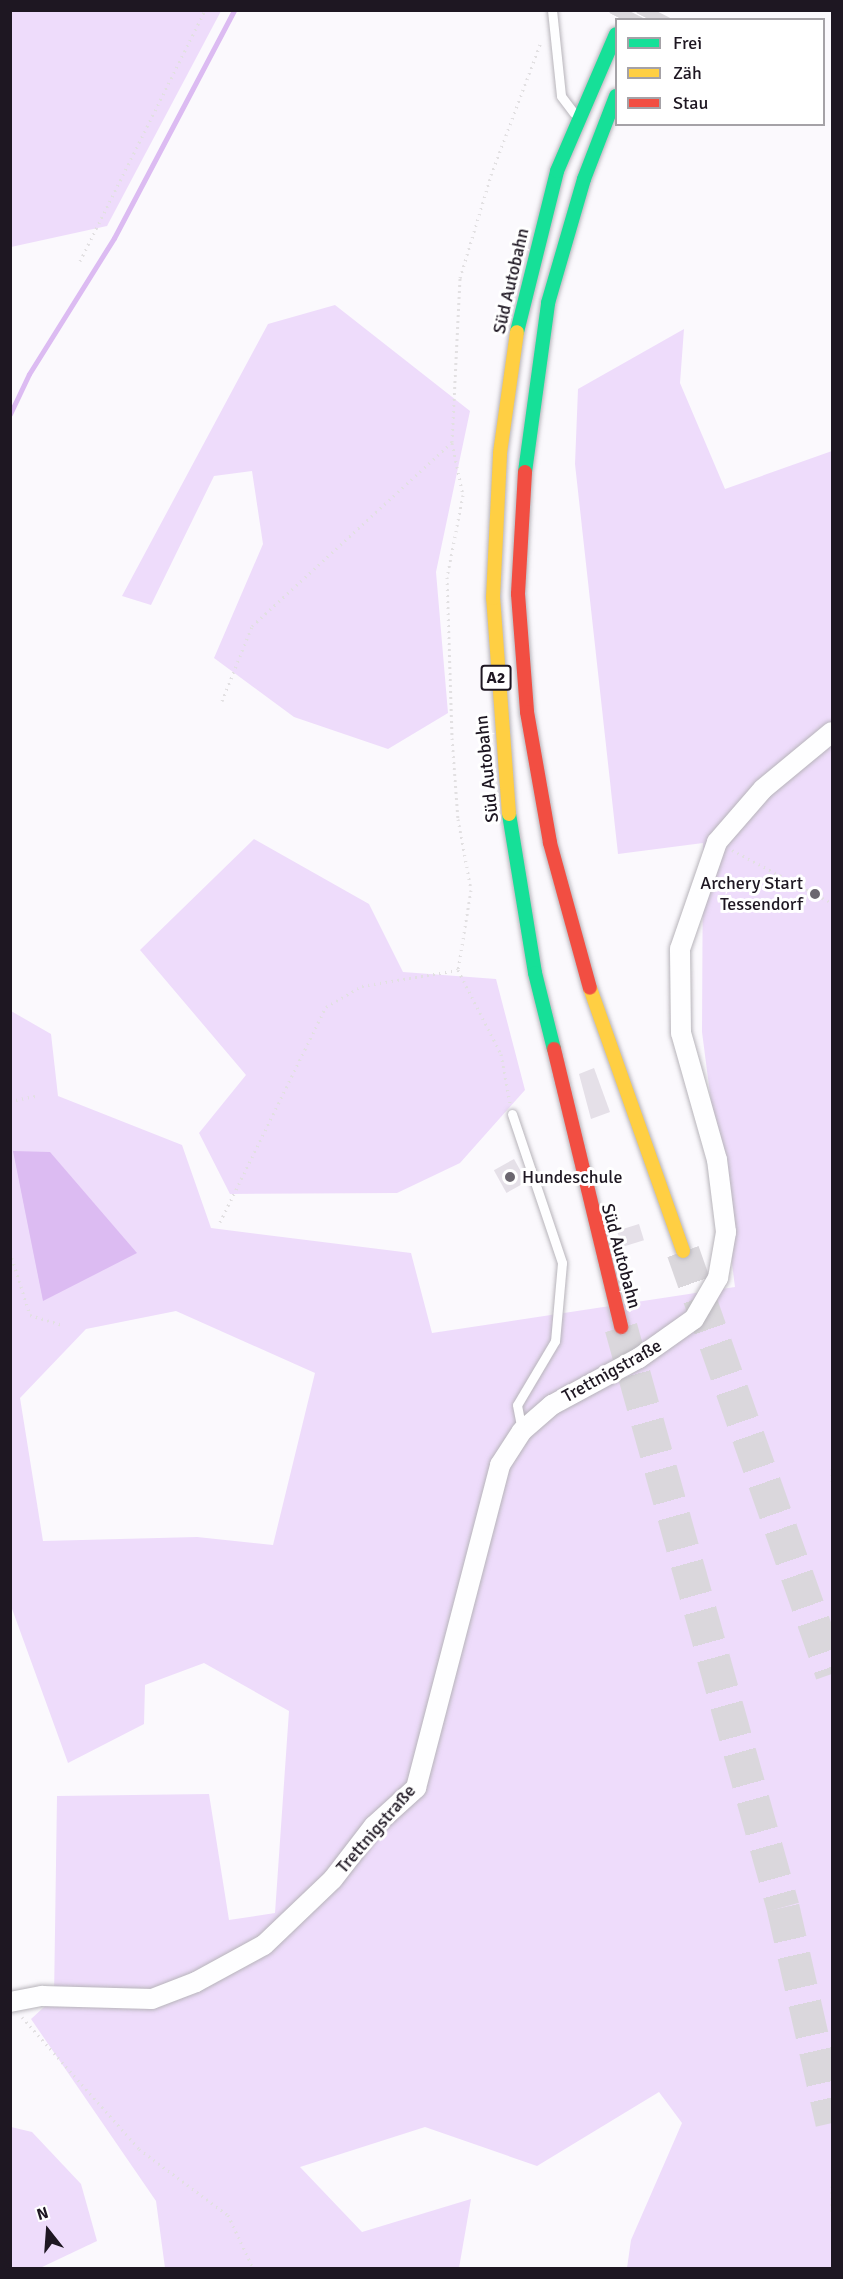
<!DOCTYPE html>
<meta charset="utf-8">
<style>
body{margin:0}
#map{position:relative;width:843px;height:2279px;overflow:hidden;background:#fbf9fd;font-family:Signika,sans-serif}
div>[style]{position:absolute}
.green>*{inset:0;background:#eedcfb}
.water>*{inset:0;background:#dcbbf2}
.stream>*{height:5px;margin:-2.5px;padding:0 2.5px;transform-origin:2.5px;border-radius:2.5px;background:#dcbbf2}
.building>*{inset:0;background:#e5e0e8;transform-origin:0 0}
.highway-tunnel>*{height:33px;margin-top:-16.5px;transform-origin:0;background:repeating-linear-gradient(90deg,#dad7dc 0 33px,transparent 0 49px)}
.path>*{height:3px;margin-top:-1.5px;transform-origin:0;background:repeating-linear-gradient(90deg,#e2e0e2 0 1.5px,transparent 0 6px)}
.roads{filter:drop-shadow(0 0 2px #b7b4ba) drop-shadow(0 0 2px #b7b4ba)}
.lane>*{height:9px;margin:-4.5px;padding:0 4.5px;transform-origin:4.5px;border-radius:4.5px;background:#fefeff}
.street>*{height:20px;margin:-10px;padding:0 10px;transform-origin:10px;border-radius:10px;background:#fefeff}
.fast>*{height:14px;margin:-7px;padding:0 7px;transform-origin:7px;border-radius:7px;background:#16e098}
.slow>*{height:14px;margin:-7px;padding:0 7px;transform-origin:7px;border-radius:7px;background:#ffcf43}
.jam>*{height:14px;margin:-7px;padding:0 7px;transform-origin:7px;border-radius:7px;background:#f24e42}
.dots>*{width:16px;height:16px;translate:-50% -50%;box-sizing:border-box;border:3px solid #fff;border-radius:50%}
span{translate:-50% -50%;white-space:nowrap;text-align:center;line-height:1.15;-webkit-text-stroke:6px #fff;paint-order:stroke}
.shield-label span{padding:2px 4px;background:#fff;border:2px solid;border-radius:4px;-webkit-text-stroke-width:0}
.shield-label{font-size:16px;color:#1e1722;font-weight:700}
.street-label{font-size:18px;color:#1e1722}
.poi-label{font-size:18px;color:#1e1722}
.right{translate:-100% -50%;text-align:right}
.left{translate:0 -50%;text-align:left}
.frame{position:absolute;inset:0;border:12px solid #1e1722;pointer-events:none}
.legend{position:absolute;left:615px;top:18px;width:210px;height:108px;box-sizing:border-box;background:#fff;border:2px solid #a5a2a7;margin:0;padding:8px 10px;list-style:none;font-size:18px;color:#1e1722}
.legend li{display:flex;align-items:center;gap:12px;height:30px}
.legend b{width:30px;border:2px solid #a5a2a7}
.north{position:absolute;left:18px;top:2201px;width:60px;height:60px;-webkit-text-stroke:4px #fff;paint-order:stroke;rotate:343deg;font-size:16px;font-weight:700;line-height:24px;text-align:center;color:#1e1722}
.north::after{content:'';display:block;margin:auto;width:21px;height:27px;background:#1e1722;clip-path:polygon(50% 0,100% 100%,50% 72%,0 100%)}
</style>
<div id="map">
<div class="green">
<i style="clip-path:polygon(10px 11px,221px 11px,107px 226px,11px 247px)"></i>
<i style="clip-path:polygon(335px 305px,470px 411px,436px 572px,448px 713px,388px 749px,294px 717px,214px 658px,263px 544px,252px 471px,214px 476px,151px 605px,122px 596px,268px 324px)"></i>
<i style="clip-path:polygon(evenodd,684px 329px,680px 383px,725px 489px,832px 451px,832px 2268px,627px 2268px,631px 2240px,682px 2123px,659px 2092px,537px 2166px,425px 2127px,300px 2167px,362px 2232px,471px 2199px,459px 2268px,165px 2268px,156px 2201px,31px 2019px,54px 1998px,57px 1796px,209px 1794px,229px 1920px,275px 1913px,289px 1711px,204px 1663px,145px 1685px,144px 1724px,68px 1763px,11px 1606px,11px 1011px,51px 1034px,58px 1096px,182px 1145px,211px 1228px,411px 1253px,432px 1333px,735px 1287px,702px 1032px,703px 843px,618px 854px,575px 464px,578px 389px,684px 329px,176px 1311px,315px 1373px,273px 1545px,197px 1537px,43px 1541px,20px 1398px,86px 1329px,176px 1311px)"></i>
<i style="clip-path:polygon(254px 839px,369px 904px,403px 972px,496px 979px,525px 1090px,460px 1163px,397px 1193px,230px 1194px,199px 1133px,246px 1075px,140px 950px)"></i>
<i style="clip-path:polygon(11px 2127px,32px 2132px,81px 2184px,97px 2241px,40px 2268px,11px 2268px)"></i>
</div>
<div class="water">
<i style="clip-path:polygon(13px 1151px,50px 1152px,137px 1253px,43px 1301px)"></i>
</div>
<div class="stream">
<i style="left:10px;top:414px;width:44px;rotate:-64.6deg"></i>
<i style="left:29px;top:374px;width:160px;rotate:-58deg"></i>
<i style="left:114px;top:238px;width:258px;rotate:-62.2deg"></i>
</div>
<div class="building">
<i style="clip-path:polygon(594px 1068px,610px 1112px,591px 1119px,579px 1074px)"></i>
<i style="left:514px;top:1159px;width:26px;height:23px;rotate:61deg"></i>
<i style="left:639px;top:1224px;width:17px;height:23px;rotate:73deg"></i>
</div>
<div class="highway-tunnel">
<i style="left:624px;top:20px;width:11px;rotate:-63deg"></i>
<i style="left:651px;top:20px;width:11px;rotate:-63deg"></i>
<i style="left:683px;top:1251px;width:448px;rotate:70.6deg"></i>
<i style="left:621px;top:1327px;width:602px;rotate:74.39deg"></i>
<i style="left:783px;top:1907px;width:221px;rotate:77.2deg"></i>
</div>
<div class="path">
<i style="left:80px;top:261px;width:280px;rotate:-63.5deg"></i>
<i style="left:452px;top:443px;width:53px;rotate:78.1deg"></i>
<i style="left:463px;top:495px;width:84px;rotate:101deg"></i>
<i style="left:447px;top:577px;width:161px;rotate:88.2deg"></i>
<i style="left:452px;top:738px;width:81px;rotate:85.8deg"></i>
<i style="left:458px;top:819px;width:72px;rotate:79.6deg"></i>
<i style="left:471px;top:890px;width:81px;rotate:99.2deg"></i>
<i style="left:458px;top:970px;width:94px;rotate:62.9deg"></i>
<i style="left:501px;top:1054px;width:50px;rotate:79.6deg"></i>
<i style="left:222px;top:701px;width:81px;rotate:-68.2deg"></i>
<i style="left:252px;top:626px;width:272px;rotate:-42.6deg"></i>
<i style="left:452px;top:442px;width:164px;rotate:-87.2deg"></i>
<i style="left:460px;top:278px;width:108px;rotate:-73.2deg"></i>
<i style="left:491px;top:175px;width:142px;rotate:-69.4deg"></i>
<i style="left:732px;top:850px;width:113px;rotate:27.9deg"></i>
<i style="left:10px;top:1101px;width:26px;rotate:-11deg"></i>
<i style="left:220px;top:1222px;width:240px;rotate:-63.8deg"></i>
<i style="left:326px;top:1007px;width:42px;rotate:-30.3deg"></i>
<i style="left:362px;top:986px;width:97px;rotate:-9.5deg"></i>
<i style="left:10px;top:1252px;width:66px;rotate:72.4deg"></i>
<i style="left:30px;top:1315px;width:34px;rotate:17deg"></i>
<i style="left:832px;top:1468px;width:14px;rotate:90deg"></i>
<i style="left:22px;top:2017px;width:176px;rotate:48.4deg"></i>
<i style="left:139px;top:2149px;width:111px;rotate:36.6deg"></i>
<i style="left:228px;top:2215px;width:59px;rotate:64.7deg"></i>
<i style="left:832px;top:2186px;width:27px;rotate:90deg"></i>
</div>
<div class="roads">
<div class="lane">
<i style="left:552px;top:10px;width:86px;rotate:84deg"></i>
<i style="left:561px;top:96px;width:21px;rotate:53deg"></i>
<i style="left:512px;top:1114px;width:157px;rotate:71.4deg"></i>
<i style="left:562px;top:1263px;width:78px;rotate:95.1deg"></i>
<i style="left:555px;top:1341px;width:74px;rotate:120.7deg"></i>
<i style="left:517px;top:1405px;width:26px;rotate:79deg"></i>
</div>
<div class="street">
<i style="left:10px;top:2002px;width:33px;rotate:-11deg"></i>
<i style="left:42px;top:1996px;width:110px;rotate:1.6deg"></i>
<i style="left:152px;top:1999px;width:47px;rotate:-21.1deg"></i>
<i style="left:196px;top:1982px;width:77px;rotate:-28.6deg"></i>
<i style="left:264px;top:1945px;width:95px;rotate:-43.7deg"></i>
<i style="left:333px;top:1879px;width:67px;rotate:-52.3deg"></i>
<i style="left:374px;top:1826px;width:57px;rotate:-42.1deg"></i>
<i style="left:416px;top:1788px;width:334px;rotate:-75.4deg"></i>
<i style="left:500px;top:1465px;width:40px;rotate:-57.1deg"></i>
<i style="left:522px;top:1431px;width:40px;rotate:-41deg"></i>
<i style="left:552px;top:1405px;width:99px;rotate:-28.4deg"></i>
<i style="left:639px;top:1358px;width:67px;rotate:-35.3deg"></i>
<i style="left:694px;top:1319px;width:48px;rotate:-59.7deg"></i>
<i style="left:718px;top:1278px;width:47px;rotate:-80.1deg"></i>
<i style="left:726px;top:1232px;width:73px;rotate:-97.1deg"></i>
<i style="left:717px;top:1160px;width:132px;rotate:-105.8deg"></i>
<i style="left:681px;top:1033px;width:84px;rotate:-90.7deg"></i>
<i style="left:680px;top:949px;width:113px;rotate:-70.9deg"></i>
<i style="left:717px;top:842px;width:70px;rotate:-49deg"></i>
<i style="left:763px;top:789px;width:89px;rotate:-39.6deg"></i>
</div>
<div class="fast">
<i style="left:517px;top:332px;width:166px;rotate:-76deg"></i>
<i style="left:557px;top:171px;width:149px;rotate:-66.7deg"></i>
<i style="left:525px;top:472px;width:171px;rotate:-82.2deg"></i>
<i style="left:548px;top:303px;width:129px;rotate:-73.8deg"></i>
<i style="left:584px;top:179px;width:89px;rotate:-68.9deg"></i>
<i style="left:509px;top:814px;width:161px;rotate:80.7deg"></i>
<i style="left:535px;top:973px;width:78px;rotate:76deg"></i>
</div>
<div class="slow">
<i style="left:509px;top:814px;width:217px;rotate:-94.2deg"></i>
<i style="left:493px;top:598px;width:145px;rotate:-87.2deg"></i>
<i style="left:500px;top:453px;width:122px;rotate:-82deg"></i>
<i style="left:590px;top:988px;width:279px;rotate:70.5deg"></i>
</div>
<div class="jam">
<i style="left:525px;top:472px;width:122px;rotate:93.3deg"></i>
<i style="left:518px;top:594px;width:118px;rotate:85.6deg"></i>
<i style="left:527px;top:712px;width:133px;rotate:80deg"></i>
<i style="left:550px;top:843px;width:150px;rotate:74.6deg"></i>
<i style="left:554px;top:1049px;width:286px;rotate:76.4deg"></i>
</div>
</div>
<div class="dots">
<i style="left:815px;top:894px;background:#6b666f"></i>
<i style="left:510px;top:1177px;background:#6b666f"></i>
</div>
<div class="shield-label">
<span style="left:496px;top:678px">A2</span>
</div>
<div class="street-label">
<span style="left:511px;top:281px;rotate:-77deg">Süd Autobahn</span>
<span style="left:487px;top:769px;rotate:-96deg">Süd Autobahn</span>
<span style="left:621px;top:1256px;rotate:75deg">Süd Autobahn</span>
<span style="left:612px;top:1371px;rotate:-29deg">Trettnigstraße</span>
<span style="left:376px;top:1829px;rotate:-49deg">Trettnigstraße</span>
</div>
<div class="poi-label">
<span class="right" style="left:803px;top:894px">Archery Start<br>Tessendorf</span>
<span class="left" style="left:522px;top:1177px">Hundeschule</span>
</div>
<div class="frame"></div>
<ul class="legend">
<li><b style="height:8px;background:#16e098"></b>Frei</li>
<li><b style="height:8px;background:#ffcf43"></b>Zäh</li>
<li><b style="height:8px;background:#f24e42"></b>Stau</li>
</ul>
<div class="north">N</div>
</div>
